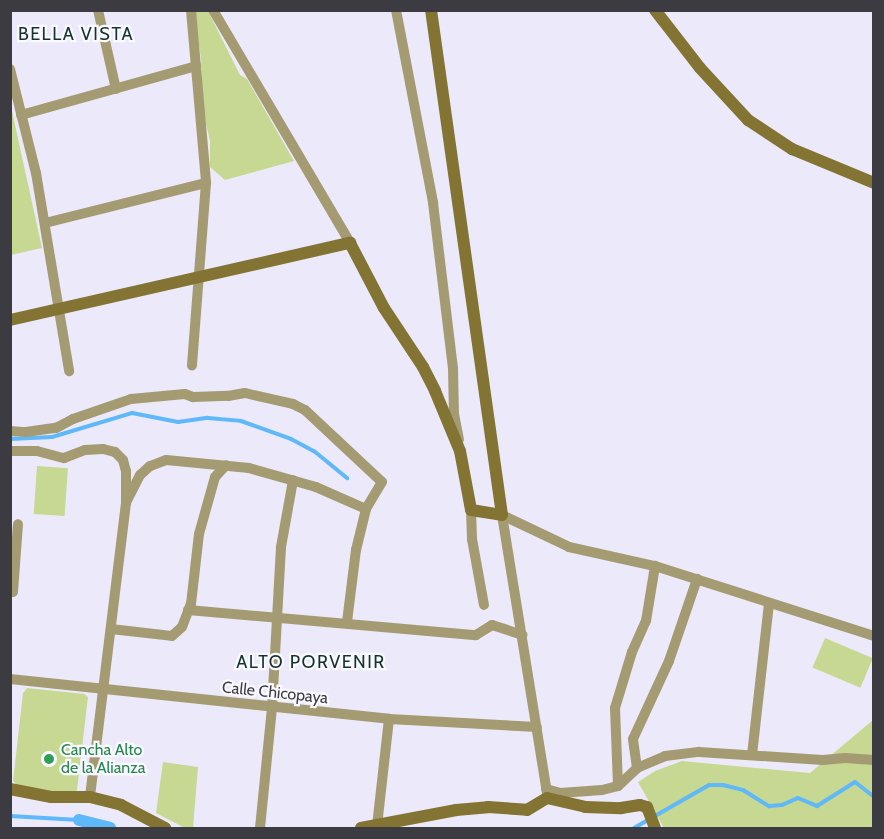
<!DOCTYPE html>
<style>
body{margin:0}
#map{position:relative;width:884px;height:839px;overflow:hidden;background:#eceafa;font-family:Cabin,sans-serif}
div>[style]{position:absolute}
.green>*{inset:0;background:#c6d892;transform-origin:0 0}
.stream>*{height:4px;margin:-2px;padding:0 2px;transform-origin:2px;border-radius:2px;background:#5fb8f8}
.canal>*{height:12px;margin:-6px;padding:0 6px;transform-origin:6px;border-radius:6px;background:#5fb8f8}
.street>*{height:10px;margin:-5px;padding:0 5px;transform-origin:5px;border-radius:5px;background:#a59b73}
.secondary>*{height:12px;margin:-6px;padding:0 6px;transform-origin:6px;border-radius:6px;background:#837434}
.dots>*{width:16px;height:16px;translate:-50% -50%;box-sizing:border-box;border:3px solid #f9f9ff;border-radius:50%}
span{translate:-50% -50%;white-space:nowrap;text-align:center;line-height:1.15;-webkit-text-stroke:4.5px #f9f9ff;paint-order:stroke}
.street-label{font-size:16px;color:#3c3b41}
.leisure-label{font-size:16px;color:#27864d}
.left{translate:0 -50%;text-align:left}
.neighbourhood-label{font-size:18px;color:#15342c;letter-spacing:1.5px}
.frame{position:absolute;inset:0;border:12px solid #3c3b41;pointer-events:none}
</style>
<div id="map">
<div class="green">
<i style="clip-path:polygon(194px 11px,208px 11px,240px 75px,247px 79px,294px 161px,225px 180px,210px 167px,210px 141px,203px 110px,201px 58px)"></i>
<i style="clip-path:polygon(10px 102px,42px 248px,11px 255px,10px 255px)"></i>
<i style="left:37px;top:466px;width:31px;height:48px;rotate:4deg"></i>
<i style="left:825px;top:638px;width:52px;height:32px;rotate:23deg"></i>
<i style="clip-path:polygon(27px 688px,84px 694px,88px 697px,77px 790px,73px 794px,18px 786px,13px 781px,23px 693px)"></i>
<i style="clip-path:polygon(873px 720px,873px 828px,664px 828px,638px 782px,655px 771px,682px 761px,810px 773px)"></i>
<i style="clip-path:polygon(163px 762px,198px 767px,193px 828px,185px 828px,156px 813px)"></i>
</div>
<div class="stream">
<i style="left:10px;top:439px;width:42px;rotate:-2.7deg"></i>
<i style="left:52px;top:437px;width:84px;rotate:-16.7deg"></i>
<i style="left:132px;top:413px;width:47px;rotate:11.1deg"></i>
<i style="left:178px;top:422px;width:30px;rotate:-8deg"></i>
<i style="left:208px;top:418px;width:33px;rotate:5deg"></i>
<i style="left:241px;top:421px;width:53px;rotate:19.8deg"></i>
<i style="left:291px;top:439px;width:26px;rotate:28deg"></i>
<i style="left:314px;top:451px;width:43px;rotate:39.3deg"></i>
<i style="left:10px;top:816px;width:69px;rotate:3.3deg"></i>
<i style="left:634px;top:828px;width:86px;rotate:-29.8deg"></i>
<i style="left:709px;top:785px;width:14px"></i>
<i style="left:723px;top:785px;width:21px;rotate:14deg"></i>
<i style="left:743px;top:790px;width:31px;rotate:32deg"></i>
<i style="left:769px;top:806px;width:13px;rotate:-4deg"></i>
<i style="left:782px;top:805px;width:17px;rotate:-24deg"></i>
<i style="left:798px;top:798px;width:21px;rotate:23deg"></i>
<i style="left:817px;top:806px;width:45px;rotate:-32.3deg"></i>
<i style="left:855px;top:782px;width:24px;rotate:38deg"></i>
</div>
<div class="canal">
<i style="left:79px;top:820px;width:32px;rotate:14deg"></i>
</div>
<div class="street">
<i style="left:98px;top:10px;width:81px;rotate:77.2deg"></i>
<i style="left:191px;top:10px;width:174px;rotate:85deg"></i>
<i style="left:206px;top:183px;width:183px;rotate:94.4deg"></i>
<i style="left:213px;top:10px;width:270px;rotate:59.5deg"></i>
<i style="left:396px;top:10px;width:197px;rotate:79.1deg"></i>
<i style="left:433px;top:203px;width:166px;rotate:83.1deg"></i>
<i style="left:453px;top:368px;width:46px;rotate:88.8deg"></i>
<i style="left:454px;top:414px;width:26px;rotate:79deg"></i>
<i style="left:10px;top:69px;width:107px;rotate:76deg"></i>
<i style="left:36px;top:173px;width:201px;rotate:80.5deg"></i>
<i style="left:21px;top:115px;width:182px;rotate:-15.6deg"></i>
<i style="left:45px;top:223px;width:166px;rotate:-14deg"></i>
<i style="left:10px;top:431px;width:16px;rotate:4deg"></i>
<i style="left:26px;top:432px;width:30px;rotate:-8deg"></i>
<i style="left:56px;top:428px;width:19px;rotate:-28deg"></i>
<i style="left:73px;top:419px;width:61px;rotate:-19deg"></i>
<i style="left:131px;top:399px;width:54px;rotate:-5.3deg"></i>
<i style="left:185px;top:394px;width:9px;rotate:21deg"></i>
<i style="left:193px;top:397px;width:35px;rotate:-2deg"></i>
<i style="left:228px;top:396px;width:17px;rotate:-10deg"></i>
<i style="left:245px;top:393px;width:49px;rotate:12.9deg"></i>
<i style="left:293px;top:404px;width:13px;rotate:27deg"></i>
<i style="left:305px;top:410px;width:105px;rotate:43.1deg"></i>
<i style="left:382px;top:482px;width:31px;rotate:121deg"></i>
<i style="left:366px;top:509px;width:55px;rotate:-156.3deg"></i>
<i style="left:316px;top:487px;width:70px;rotate:-164.2deg"></i>
<i style="left:249px;top:468px;width:83px;rotate:-174.5deg"></i>
<i style="left:166px;top:460px;width:17px;rotate:159deg"></i>
<i style="left:150px;top:466px;width:13px;rotate:138deg"></i>
<i style="left:140px;top:475px;width:31px;rotate:117deg"></i>
<i style="left:10px;top:451px;width:27px"></i>
<i style="left:37px;top:451px;width:28px;rotate:15deg"></i>
<i style="left:64px;top:458px;width:22px;rotate:-21deg"></i>
<i style="left:85px;top:450px;width:18px;rotate:-3deg"></i>
<i style="left:103px;top:449px;width:12px;rotate:14deg"></i>
<i style="left:115px;top:452px;width:11px;rotate:45deg"></i>
<i style="left:123px;top:460px;width:11px;rotate:75deg"></i>
<i style="left:126px;top:471px;width:32px;rotate:90deg"></i>
<i style="left:126px;top:503px;width:296px;rotate:97deg"></i>
<i style="left:471px;top:510px;width:29px;rotate:88deg"></i>
<i style="left:472px;top:539px;width:67px;rotate:79.7deg"></i>
<i style="left:502px;top:515px;width:74px;rotate:25.5deg"></i>
<i style="left:569px;top:547px;width:88px;rotate:12.5deg"></i>
<i style="left:655px;top:566px;width:230px;rotate:17.7deg"></i>
<i style="left:502px;top:515px;width:283px;rotate:80.8deg"></i>
<i style="left:13px;top:592px;width:68px;rotate:-85.8deg"></i>
<i style="left:188px;top:610px;width:289px;rotate:5deg"></i>
<i style="left:476px;top:635px;width:19px;rotate:-32deg"></i>
<i style="left:492px;top:625px;width:32px;rotate:18deg"></i>
<i style="left:347px;top:622px;width:73px;rotate:-82.9deg"></i>
<i style="left:356px;top:550px;width:42px;rotate:-76.3deg"></i>
<i style="left:111px;top:629px;width:61px;rotate:6.5deg"></i>
<i style="left:172px;top:636px;width:13px;rotate:-42deg"></i>
<i style="left:182px;top:627px;width:25px;rotate:-69deg"></i>
<i style="left:191px;top:604px;width:70px;rotate:-83.5deg"></i>
<i style="left:199px;top:534px;width:59px;rotate:-74.3deg"></i>
<i style="left:215px;top:477px;width:16px;rotate:-47deg"></i>
<i style="left:10px;top:679px;width:381px;rotate:6deg"></i>
<i style="left:389px;top:719px;width:148px;rotate:3.1deg"></i>
<i style="left:752px;top:755px;width:152px;rotate:-83.6deg"></i>
<i style="left:637px;top:768px;width:29px;rotate:-98deg"></i>
<i style="left:633px;top:739px;width:86px;rotate:-65.2deg"></i>
<i style="left:669px;top:661px;width:87px;rotate:-71.1deg"></i>
<i style="left:618px;top:786px;width:78px;rotate:-92.2deg"></i>
<i style="left:615px;top:708px;width:59px;rotate:-73.1deg"></i>
<i style="left:632px;top:652px;width:34px;rotate:-66deg"></i>
<i style="left:646px;top:621px;width:56px;rotate:-80.7deg"></i>
<i style="left:546px;top:789px;width:15px;rotate:16deg"></i>
<i style="left:560px;top:793px;width:42px;rotate:-4.1deg"></i>
<i style="left:602px;top:790px;width:16px;rotate:-14deg"></i>
<i style="left:618px;top:786px;width:26px;rotate:-43deg"></i>
<i style="left:637px;top:768px;width:30px;rotate:-23deg"></i>
<i style="left:665px;top:756px;width:34px;rotate:-7deg"></i>
<i style="left:699px;top:752px;width:124px;rotate:3.7deg"></i>
<i style="left:823px;top:760px;width:22px;rotate:-5deg"></i>
<i style="left:845px;top:758px;width:29px;rotate:4deg"></i>
<i style="left:377px;top:826px;width:108px;rotate:-83.6deg"></i>
<i style="left:260px;top:828px;width:121px;rotate:-84.3deg"></i>
<i style="left:272px;top:708px;width:161px;rotate:-86.8deg"></i>
<i style="left:281px;top:547px;width:68px;rotate:-79.8deg"></i>
</div>
<div class="secondary">
<i style="left:655px;top:10px;width:73px;rotate:52.2deg"></i>
<i style="left:700px;top:68px;width:71px;rotate:47.3deg"></i>
<i style="left:748px;top:120px;width:53px;rotate:33.4deg"></i>
<i style="left:792px;top:149px;width:89px;rotate:22.5deg"></i>
<i style="left:10px;top:320px;width:349px;rotate:-12.8deg"></i>
<i style="left:350px;top:243px;width:73px;rotate:62.4deg"></i>
<i style="left:384px;top:308px;width:71px;rotate:56.5deg"></i>
<i style="left:423px;top:367px;width:27px;rotate:63deg"></i>
<i style="left:435px;top:391px;width:65px;rotate:67.4deg"></i>
<i style="left:460px;top:451px;width:60px;rotate:79.4deg"></i>
<i style="left:471px;top:510px;width:31px;rotate:9deg"></i>
<i style="left:502px;top:515px;width:510px;rotate:-98deg"></i>
<i style="left:10px;top:789px;width:42px;rotate:11deg"></i>
<i style="left:51px;top:797px;width:39px"></i>
<i style="left:90px;top:797px;width:32px;rotate:14deg"></i>
<i style="left:121px;top:805px;width:50px;rotate:27.6deg"></i>
<i style="left:361px;top:828px;width:97px;rotate:-10.7deg"></i>
<i style="left:456px;top:810px;width:32px;rotate:-5deg"></i>
<i style="left:488px;top:807px;width:39px;rotate:4deg"></i>
<i style="left:527px;top:810px;width:23px;rotate:-31deg"></i>
<i style="left:547px;top:798px;width:39px;rotate:13deg"></i>
<i style="left:585px;top:807px;width:36px;rotate:2deg"></i>
<i style="left:621px;top:808px;width:19px;rotate:-9deg"></i>
<i style="left:640px;top:805px;width:7px;rotate:16deg"></i>
<i style="left:647px;top:807px;width:22px;rotate:69deg"></i>
</div>
<div class="dots">
<i style="left:49px;top:759px;background:#2e9e5b"></i>
</div>
<div class="street-label">
<span style="left:275px;top:693px;rotate:6deg">Calle Chicopaya</span>
</div>
<div class="leisure-label">
<span class="left" style="left:61px;top:759px">Cancha Alto<br>de la Alianza</span>
</div>
<div class="neighbourhood-label">
<span style="left:76px;top:34px">BELLA VISTA</span>
<span style="left:311px;top:662px">ALTO PORVENIR</span>
</div>
<div class="frame"></div>
</div>
